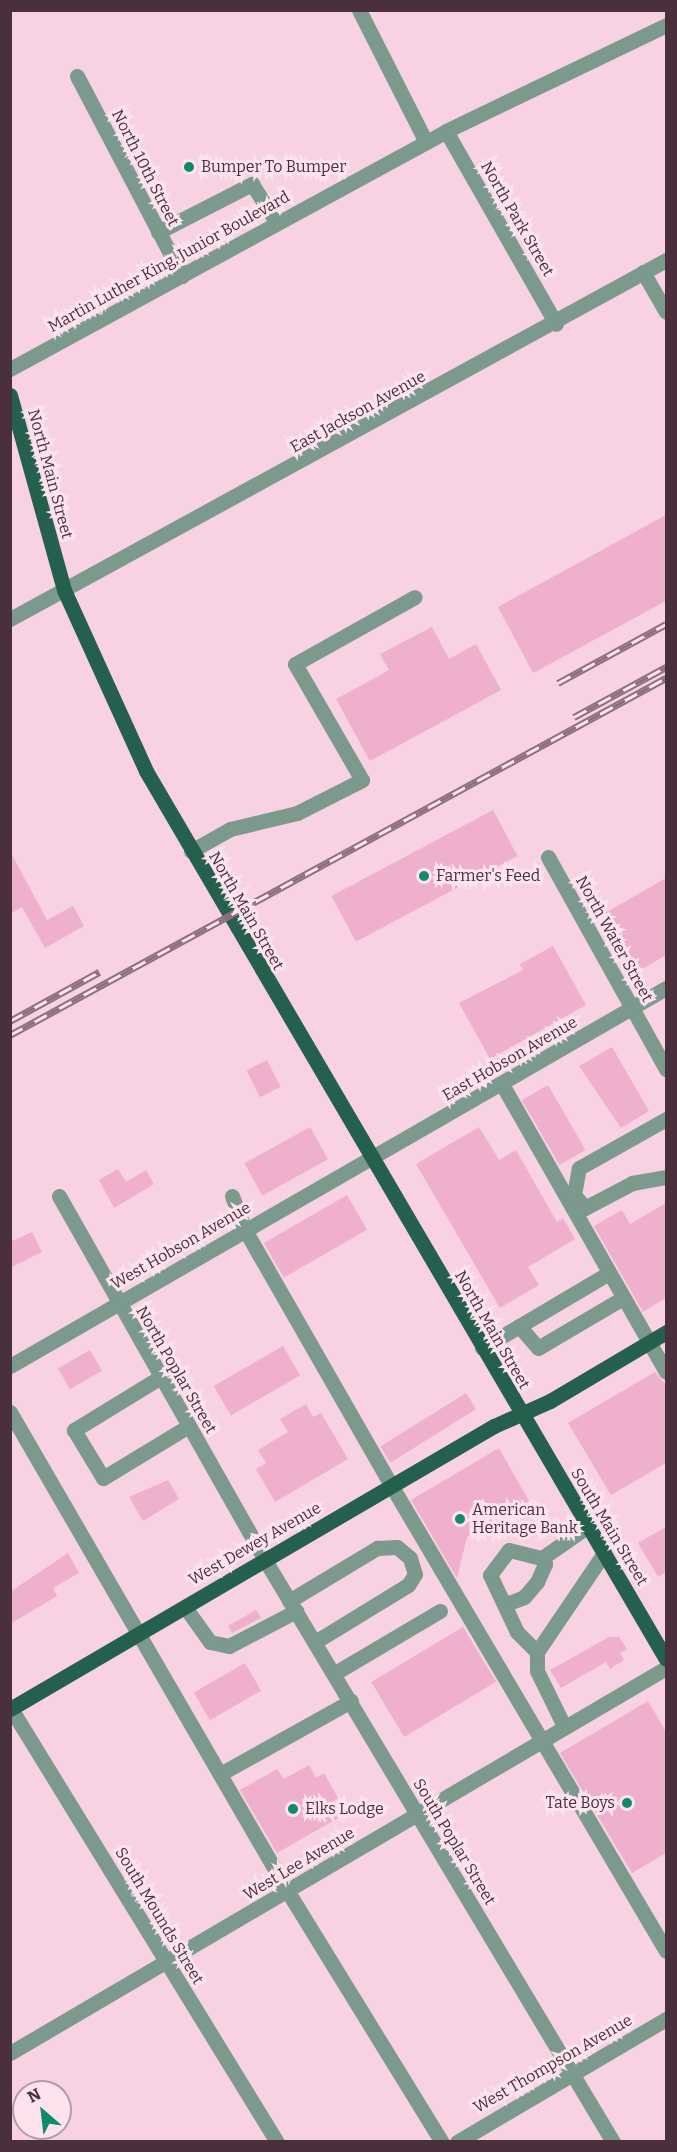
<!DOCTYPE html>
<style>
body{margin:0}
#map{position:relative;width:677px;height:2152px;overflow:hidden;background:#f8d2e2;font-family:Bitter,serif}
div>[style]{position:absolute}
.building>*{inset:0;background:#eeb0cc;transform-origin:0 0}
.minor>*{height:15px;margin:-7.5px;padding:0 7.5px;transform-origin:7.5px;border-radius:7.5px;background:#7c998e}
.major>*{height:15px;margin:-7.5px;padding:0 7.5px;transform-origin:7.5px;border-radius:7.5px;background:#25604e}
.rail>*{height:7px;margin-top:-3.5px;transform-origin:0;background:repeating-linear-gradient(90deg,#fde3ee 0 14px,#8e707d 0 28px);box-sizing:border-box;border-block:2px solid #8e707d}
.dots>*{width:16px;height:16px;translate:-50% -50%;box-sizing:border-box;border:3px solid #fde3ee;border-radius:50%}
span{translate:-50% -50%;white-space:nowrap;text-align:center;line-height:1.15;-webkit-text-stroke:6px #fde3ee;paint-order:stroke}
.poi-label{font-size:16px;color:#49303c}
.left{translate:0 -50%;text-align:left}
.right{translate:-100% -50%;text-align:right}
.street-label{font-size:16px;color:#49303c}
.frame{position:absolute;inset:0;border:12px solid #49303c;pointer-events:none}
.north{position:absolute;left:12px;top:2080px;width:60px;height:60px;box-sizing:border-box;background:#fde3ee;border:2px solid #b59ba7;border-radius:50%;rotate:332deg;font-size:16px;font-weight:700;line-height:24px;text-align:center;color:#49303c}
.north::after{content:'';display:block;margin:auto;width:21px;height:27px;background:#10896c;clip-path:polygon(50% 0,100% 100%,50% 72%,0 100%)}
</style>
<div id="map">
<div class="building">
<i style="clip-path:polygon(666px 515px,666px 601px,533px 673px,498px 607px)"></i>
<i style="clip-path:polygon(432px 627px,449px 659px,476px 644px,501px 690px,370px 761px,336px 699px,389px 670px,380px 654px)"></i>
<i style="left:493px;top:810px;width:52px;height:183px;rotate:62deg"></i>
<i style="clip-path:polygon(10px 851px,47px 920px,73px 906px,84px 926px,45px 948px,22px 907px,10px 914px)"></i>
<i style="clip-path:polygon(666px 878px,666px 955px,636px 973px,602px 915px)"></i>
<i style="clip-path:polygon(553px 946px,586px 1005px,490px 1059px,459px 1003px,523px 970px,520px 964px)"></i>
<i style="clip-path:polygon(612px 1047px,649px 1111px,621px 1128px,579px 1066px)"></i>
<i style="left:267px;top:1060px;width:30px;height:23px;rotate:63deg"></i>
<i style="left:548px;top:1085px;width:75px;height:30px;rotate:60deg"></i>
<i style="left:310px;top:1127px;width:37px;height:75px;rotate:61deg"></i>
<i style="clip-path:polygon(479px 1127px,499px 1160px,516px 1150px,557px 1222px,563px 1218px,575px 1239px,528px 1267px,539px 1285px,500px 1308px,416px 1164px)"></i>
<i style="clip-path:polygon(118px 1169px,126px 1182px,146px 1170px,154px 1184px,114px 1208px,99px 1180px)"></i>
<i style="left:347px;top:1195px;width:40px;height:96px;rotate:60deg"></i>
<i style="clip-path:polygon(666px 1203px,666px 1298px,643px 1312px,594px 1226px,622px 1210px,630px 1224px)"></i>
<i style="clip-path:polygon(32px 1232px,42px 1252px,10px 1268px,10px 1242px)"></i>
<i style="left:283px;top:1346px;width:34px;height:80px;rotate:60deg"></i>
<i style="left:90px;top:1350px;width:24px;height:37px;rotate:60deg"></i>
<i style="clip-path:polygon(655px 1372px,666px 1385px,666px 1463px,611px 1495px,568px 1423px)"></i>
<i style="left:466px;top:1393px;width:19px;height:101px;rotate:58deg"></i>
<i style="clip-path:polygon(306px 1404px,313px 1417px,321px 1413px,348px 1459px,275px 1502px,256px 1469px,266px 1463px,258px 1450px,288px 1432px,280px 1419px)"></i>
<i style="clip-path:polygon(499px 1448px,529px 1501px,467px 1537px,457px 1578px,411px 1500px)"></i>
<i style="clip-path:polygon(168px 1480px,179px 1499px,143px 1521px,129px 1497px)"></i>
<i style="clip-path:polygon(666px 1527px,666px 1572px,658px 1577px,638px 1543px)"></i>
<i style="clip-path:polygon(68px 1553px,79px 1573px,53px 1588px,57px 1596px,10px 1624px,10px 1592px)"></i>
<i style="clip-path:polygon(256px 1610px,261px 1618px,232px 1633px,228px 1626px)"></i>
<i style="left:463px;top:1627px;width:64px;height:107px;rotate:59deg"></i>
<i style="clip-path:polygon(609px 1637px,619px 1637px,627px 1649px,620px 1653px,624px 1660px,610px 1669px,606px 1662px,561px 1688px,550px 1670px)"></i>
<i style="left:245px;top:1663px;width:32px;height:59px;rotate:60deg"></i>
<i style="clip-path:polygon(648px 1701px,666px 1732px,666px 1853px,632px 1873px,560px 1753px)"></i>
<i style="clip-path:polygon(309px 1765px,316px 1778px,324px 1773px,338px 1798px,332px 1802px,340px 1817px,277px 1853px,240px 1790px,277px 1769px,284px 1779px)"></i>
</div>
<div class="minor">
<i style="left:359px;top:10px;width:148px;rotate:63.1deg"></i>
<i style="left:77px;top:76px;width:226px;rotate:62.3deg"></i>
<i style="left:446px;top:131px;width:222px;rotate:60.3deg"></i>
<i style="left:158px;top:232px;width:106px;rotate:-27.1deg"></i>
<i style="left:252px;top:184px;width:46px;rotate:57.3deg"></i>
<i style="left:643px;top:272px;width:46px;rotate:60.1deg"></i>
<i style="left:10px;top:369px;width:497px;rotate:-28.6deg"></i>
<i style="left:446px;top:131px;width:244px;rotate:-25.7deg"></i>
<i style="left:10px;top:619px;width:748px;rotate:-28.69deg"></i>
<i style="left:191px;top:851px;width:45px;rotate:-29.4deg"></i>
<i style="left:230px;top:829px;width:69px;rotate:-13.4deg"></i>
<i style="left:297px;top:813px;width:73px;rotate:-26.9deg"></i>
<i style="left:362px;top:780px;width:134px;rotate:-120deg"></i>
<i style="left:295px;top:664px;width:137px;rotate:-29.2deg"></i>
<i style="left:548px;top:857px;width:243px;rotate:60.9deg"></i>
<i style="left:503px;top:1086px;width:329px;rotate:60.3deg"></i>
<i style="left:59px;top:1196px;width:418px;rotate:60.5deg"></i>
<i style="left:265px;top:1560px;width:678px;rotate:59.12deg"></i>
<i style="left:232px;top:1196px;width:36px;rotate:69deg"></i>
<i style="left:245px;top:1230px;width:294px;rotate:60.2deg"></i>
<i style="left:391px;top:1485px;width:541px;rotate:59.45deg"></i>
<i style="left:585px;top:1207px;width:16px;rotate:-133deg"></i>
<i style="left:574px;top:1195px;width:27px;rotate:-80deg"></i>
<i style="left:579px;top:1168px;width:100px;rotate:-29.4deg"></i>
<i style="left:579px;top:1211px;width:60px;rotate:-27.8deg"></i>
<i style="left:632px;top:1183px;width:35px;rotate:-10deg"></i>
<i style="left:519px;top:1326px;width:29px;rotate:49deg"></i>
<i style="left:538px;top:1348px;width:99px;rotate:-30.5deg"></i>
<i style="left:482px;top:1348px;width:147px;rotate:-30.6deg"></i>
<i style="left:10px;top:1366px;width:757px;rotate:-29.95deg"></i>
<i style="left:159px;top:1378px;width:100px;rotate:148.5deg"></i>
<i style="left:74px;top:1430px;width:56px;rotate:58.9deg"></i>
<i style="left:103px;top:1478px;width:98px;rotate:-31.3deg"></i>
<i style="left:10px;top:1412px;width:555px;rotate:59.92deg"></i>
<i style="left:288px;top:1892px;width:294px;rotate:58.4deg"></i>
<i style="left:289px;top:1601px;width:103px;rotate:-31.1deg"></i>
<i style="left:377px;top:1548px;width:20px;rotate:-3deg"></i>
<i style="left:397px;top:1547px;width:17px;rotate:40deg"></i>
<i style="left:410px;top:1558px;width:17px;rotate:73deg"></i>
<i style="left:415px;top:1574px;width:13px;rotate:122deg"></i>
<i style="left:408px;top:1585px;width:109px;rotate:148.5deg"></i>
<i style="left:506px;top:1604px;width:19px;rotate:-21deg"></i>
<i style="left:524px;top:1597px;width:20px;rotate:-49deg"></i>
<i style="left:537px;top:1582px;width:20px;rotate:-66deg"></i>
<i style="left:545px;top:1564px;width:7px;rotate:-117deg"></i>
<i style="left:185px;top:1607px;width:43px;rotate:54.5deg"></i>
<i style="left:210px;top:1642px;width:19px;rotate:12deg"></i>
<i style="left:229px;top:1646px;width:76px;rotate:-27.6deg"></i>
<i style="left:537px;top:1652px;width:28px;rotate:-135deg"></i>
<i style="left:517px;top:1632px;width:63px;rotate:-115.3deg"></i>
<i style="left:490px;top:1575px;width:31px;rotate:-53deg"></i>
<i style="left:509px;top:1550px;width:34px;rotate:14deg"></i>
<i style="left:542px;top:1558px;width:56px;rotate:-34.8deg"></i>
<i style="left:335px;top:1673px;width:122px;rotate:-30.6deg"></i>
<i style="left:10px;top:1707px;width:510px;rotate:58.46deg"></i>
<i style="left:564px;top:1726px;width:61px;rotate:-116.1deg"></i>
<i style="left:537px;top:1671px;width:19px;rotate:-90deg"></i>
<i style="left:537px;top:1652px;width:120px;rotate:-55.9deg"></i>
<i style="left:220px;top:1774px;width:150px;rotate:-29.1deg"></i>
<i style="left:10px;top:2053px;width:761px;rotate:-30.41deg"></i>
<i style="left:457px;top:2142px;width:243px;rotate:-30.5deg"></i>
</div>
<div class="major">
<i style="left:10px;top:395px;width:202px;rotate:74.5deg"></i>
<i style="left:64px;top:590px;width:199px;rotate:65.6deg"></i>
<i style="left:146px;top:771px;width:1029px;rotate:59.65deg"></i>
<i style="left:10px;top:1709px;width:561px;rotate:-30.32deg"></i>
<i style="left:494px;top:1426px;width:61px;rotate:-24.1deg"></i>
<i style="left:550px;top:1401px;width:135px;rotate:-30.7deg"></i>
</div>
<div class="rail">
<i style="left:558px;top:683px;width:123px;rotate:-28.6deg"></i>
<i style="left:574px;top:717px;width:105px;rotate:-28.5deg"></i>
<i style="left:10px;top:1021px;width:102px;rotate:-28.8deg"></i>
<i style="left:10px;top:1035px;width:747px;rotate:-28.56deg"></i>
</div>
<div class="dots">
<i style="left:189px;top:167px;background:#10896c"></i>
<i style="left:424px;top:876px;background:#10896c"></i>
<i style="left:460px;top:1519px;background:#10896c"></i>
<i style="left:627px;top:1803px;background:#10896c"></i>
<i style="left:293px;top:1809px;background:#10896c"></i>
</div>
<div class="poi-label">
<span class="left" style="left:201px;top:167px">Bumper To Bumper</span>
<span class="left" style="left:436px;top:876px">Farmer's Feed</span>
<span class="left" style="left:472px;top:1519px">American<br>Heritage Bank</span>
<span class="right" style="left:615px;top:1803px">Tate Boys</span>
<span class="left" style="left:305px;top:1809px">Elks Lodge</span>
</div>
<div class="street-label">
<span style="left:145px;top:168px;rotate:63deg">North 10th Street</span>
<span style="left:517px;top:219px;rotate:60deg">North Park Street</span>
<span style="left:169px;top:262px;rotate:-29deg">Martin Luther King, Junior Boulevard</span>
<span style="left:358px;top:412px;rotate:-29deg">East Jackson Avenue</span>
<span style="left:50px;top:474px;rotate:75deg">North Main Street</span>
<span style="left:246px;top:911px;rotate:60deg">North Main Street</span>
<span style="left:614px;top:939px;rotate:61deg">North Water Street</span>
<span style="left:510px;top:1059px;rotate:-30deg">East Hobson Avenue</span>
<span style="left:181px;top:1246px;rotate:-30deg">West Hobson Avenue</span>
<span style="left:492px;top:1330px;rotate:60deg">North Main Street</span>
<span style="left:176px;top:1370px;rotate:60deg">North Poplar Street</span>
<span style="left:609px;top:1527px;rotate:59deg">South Main Street</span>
<span style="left:255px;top:1544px;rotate:-30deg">West Dewey Avenue</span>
<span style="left:454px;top:1842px;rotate:59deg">South Poplar Street</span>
<span style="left:299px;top:1864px;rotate:-31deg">West Lee Avenue</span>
<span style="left:159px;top:1916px;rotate:59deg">South Mounds Street</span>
<span style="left:553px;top:2064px;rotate:-30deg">West Thompson Avenue</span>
</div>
<div class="frame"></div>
<div class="north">N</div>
</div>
